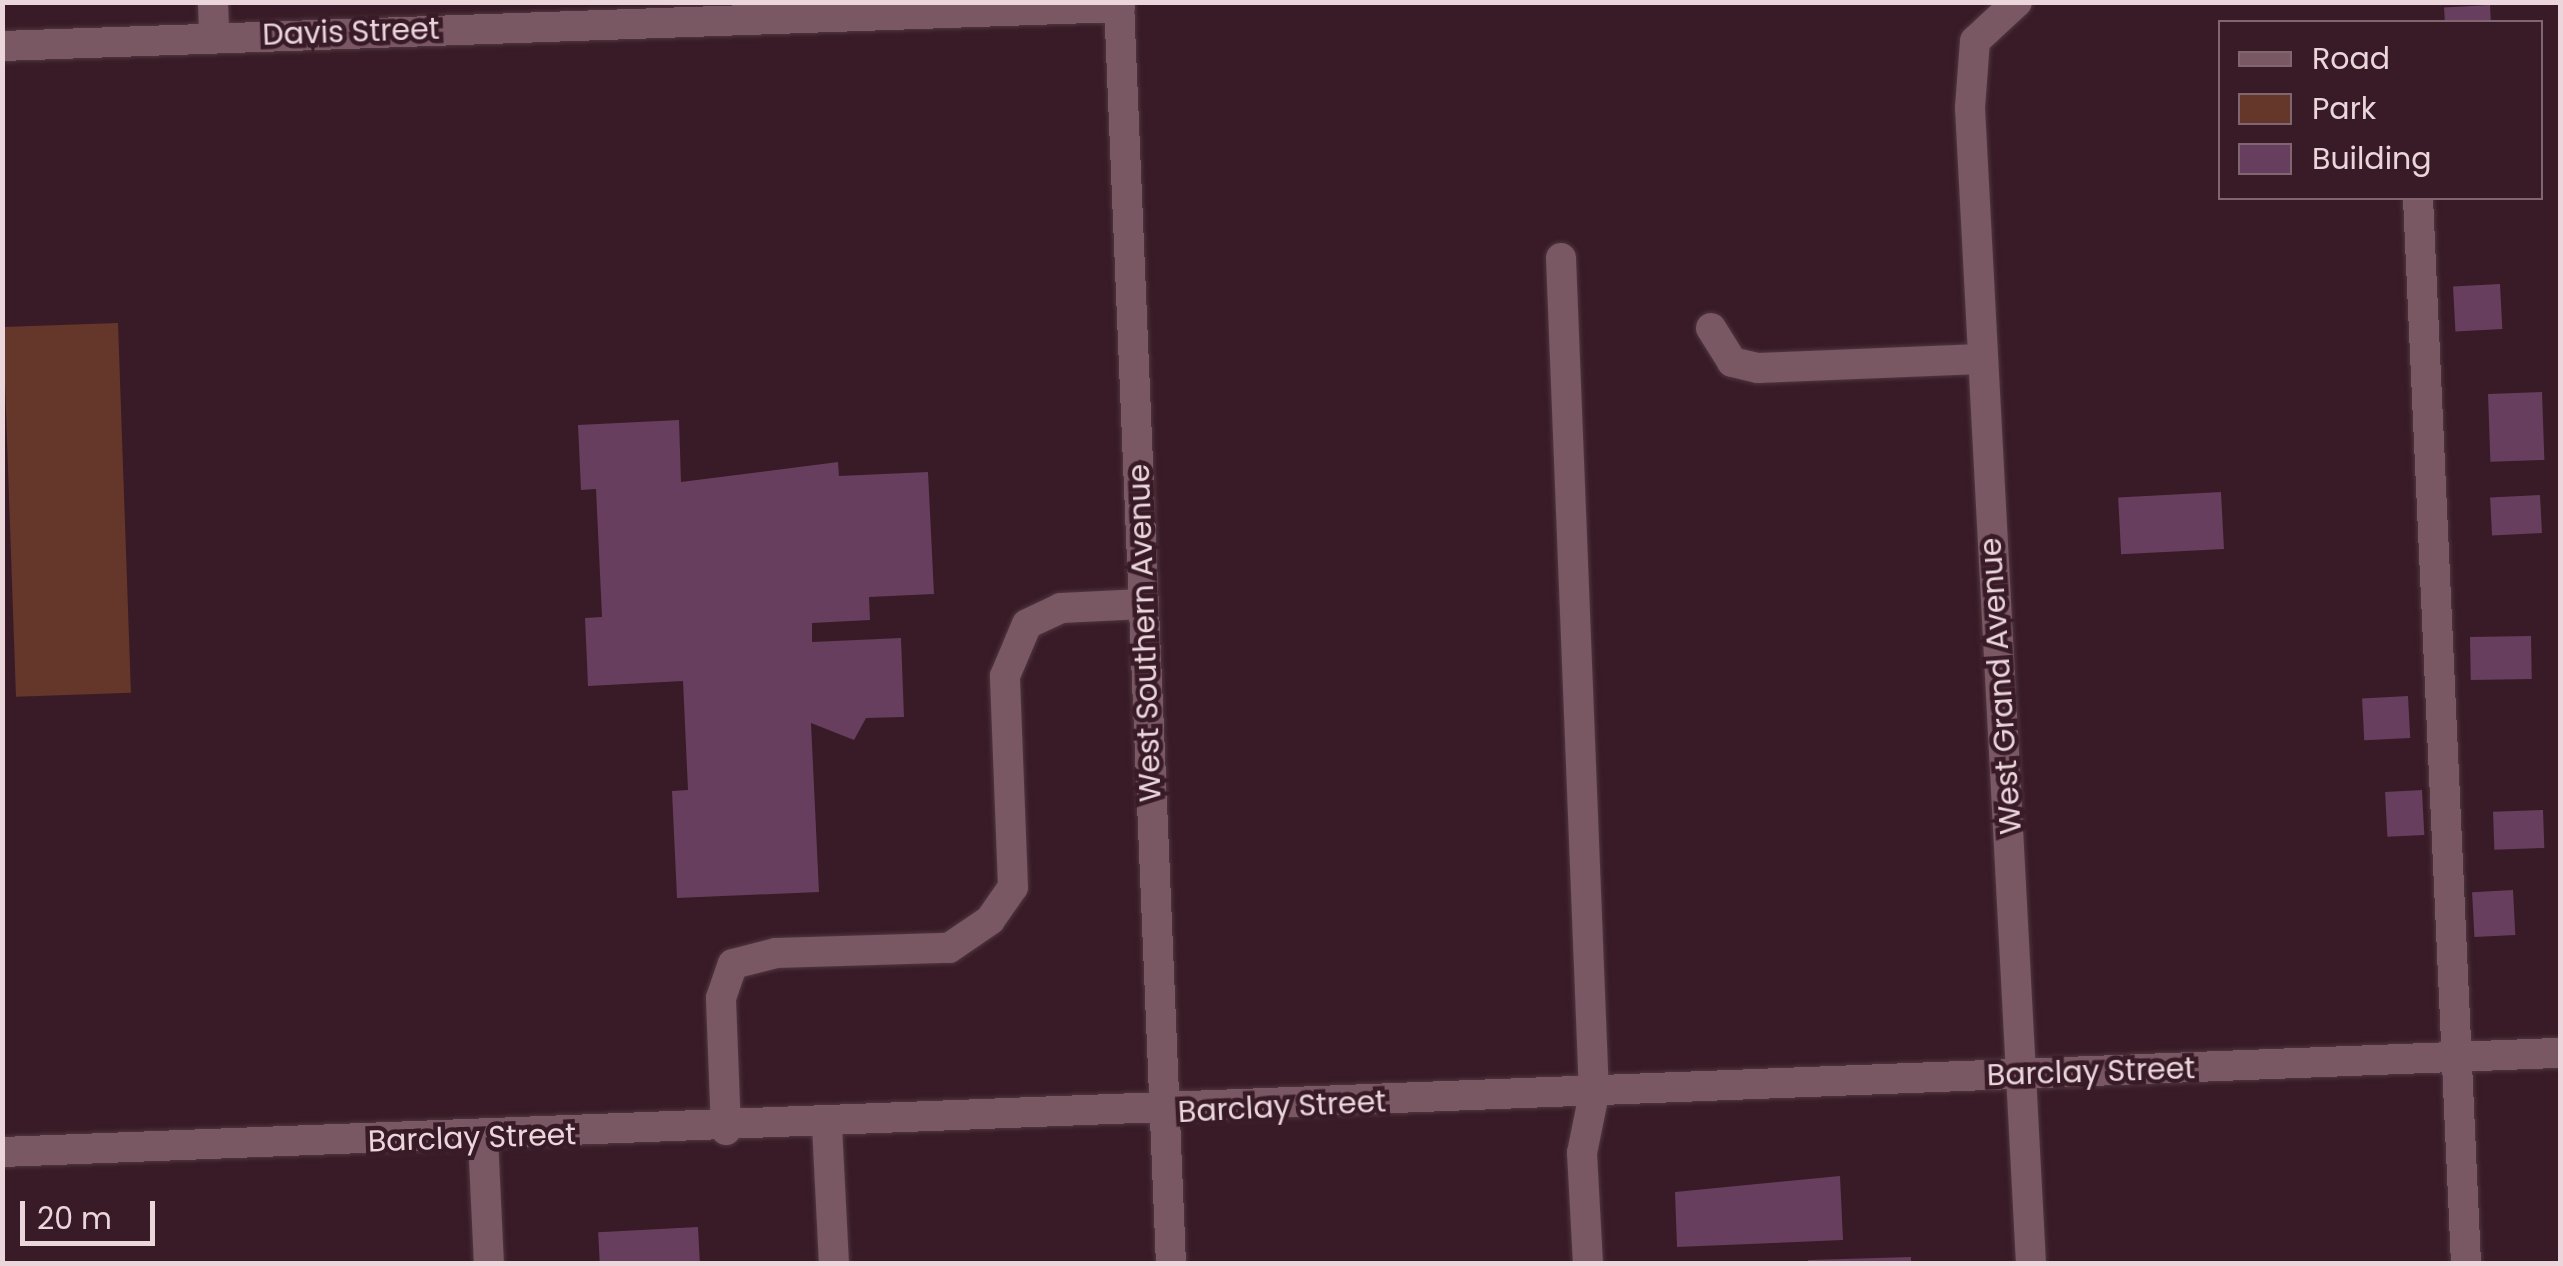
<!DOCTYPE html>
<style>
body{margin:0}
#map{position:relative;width:2563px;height:1266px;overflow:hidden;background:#381b26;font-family:Poppins,sans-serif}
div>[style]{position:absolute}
.green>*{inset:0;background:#65372a;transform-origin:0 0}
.building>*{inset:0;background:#673e5d;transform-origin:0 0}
.roads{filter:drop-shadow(0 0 2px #4f3740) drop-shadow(0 0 2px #4f3740)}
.minor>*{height:30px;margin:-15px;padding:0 15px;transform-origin:15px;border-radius:15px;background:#795763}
span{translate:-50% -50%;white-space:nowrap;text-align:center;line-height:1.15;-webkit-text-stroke:9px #381b26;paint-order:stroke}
.street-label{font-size:30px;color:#ebd6dc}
.frame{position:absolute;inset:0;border:5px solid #ebd6dc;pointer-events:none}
.legend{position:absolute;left:2218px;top:20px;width:325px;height:180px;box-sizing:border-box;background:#381b26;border:2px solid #80666f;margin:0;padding:12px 18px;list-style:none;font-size:30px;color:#ebd6dc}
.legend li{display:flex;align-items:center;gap:20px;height:50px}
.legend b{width:50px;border:2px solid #80666f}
.scale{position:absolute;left:20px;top:1201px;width:135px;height:45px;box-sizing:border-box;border:5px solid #ebd6dc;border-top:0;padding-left:12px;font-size:30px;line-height:35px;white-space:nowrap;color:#ebd6dc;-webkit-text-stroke:8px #381b26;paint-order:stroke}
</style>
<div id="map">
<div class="green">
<i style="left:118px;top:323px;width:370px;height:115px;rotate:88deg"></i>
</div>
<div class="building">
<i style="left:2490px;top:5px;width:17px;height:46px;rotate:87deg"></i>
<i style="left:2500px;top:284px;width:45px;height:47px;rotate:87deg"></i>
<i style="left:2542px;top:392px;width:68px;height:54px;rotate:88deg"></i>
<i style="clip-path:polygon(679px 420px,681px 482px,838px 462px,839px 476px,928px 472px,934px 594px,869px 597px,870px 620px,812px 623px,812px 642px,901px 638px,904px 717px,866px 718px,854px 740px,811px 723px,819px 892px,677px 898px,672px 791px,688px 790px,683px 681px,588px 686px,585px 618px,602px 617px,596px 489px,581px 490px,578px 425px)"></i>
<i style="left:2221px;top:492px;width:57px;height:103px;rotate:87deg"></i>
<i style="left:2540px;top:495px;width:38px;height:50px;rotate:87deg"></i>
<i style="left:2531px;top:636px;width:43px;height:61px;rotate:89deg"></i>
<i style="left:2408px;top:696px;width:42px;height:46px;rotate:87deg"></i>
<i style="left:2422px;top:790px;width:45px;height:37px;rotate:87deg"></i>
<i style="left:2543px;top:810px;width:38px;height:50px;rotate:88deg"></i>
<i style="left:2513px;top:890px;width:45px;height:41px;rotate:87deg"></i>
<i style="clip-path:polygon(1840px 1176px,1843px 1240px,1677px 1247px,1675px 1192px)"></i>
<i style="left:698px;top:1227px;width:37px;height:100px;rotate:87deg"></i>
<i style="clip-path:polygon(1911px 1257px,1911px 1264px,1809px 1264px,1808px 1260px)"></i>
</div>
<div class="roads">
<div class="minor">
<i style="left:213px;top:2px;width:35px;rotate:88deg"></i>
<i style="left:1119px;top:2px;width:1263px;rotate:87.64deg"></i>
<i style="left:2017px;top:2px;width:57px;rotate:137.1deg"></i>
<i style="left:1975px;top:41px;width:67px;rotate:94.3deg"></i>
<i style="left:1970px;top:108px;width:1158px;rotate:86.98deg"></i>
<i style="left:2px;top:46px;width:1119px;rotate:-2deg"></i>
<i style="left:2418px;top:198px;width:1067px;rotate:87.42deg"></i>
<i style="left:1561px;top:258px;width:837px;rotate:87.74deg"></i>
<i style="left:1594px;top:1094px;width:60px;rotate:101.5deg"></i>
<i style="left:1582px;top:1153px;width:111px;rotate:86.9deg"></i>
<i style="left:1711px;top:328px;width:40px;rotate:58deg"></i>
<i style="left:1732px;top:362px;width:27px;rotate:13deg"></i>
<i style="left:1758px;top:368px;width:223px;rotate:-2.3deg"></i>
<i style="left:827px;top:1126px;width:138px;rotate:87.1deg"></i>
<i style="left:726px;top:1130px;width:132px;rotate:-92.2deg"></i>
<i style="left:721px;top:998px;width:36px;rotate:-71deg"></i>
<i style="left:733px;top:964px;width:44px;rotate:-14.3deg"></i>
<i style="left:776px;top:953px;width:173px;rotate:-1.7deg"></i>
<i style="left:949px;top:948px;width:50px;rotate:-34.3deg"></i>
<i style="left:990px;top:920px;width:40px;rotate:-55.1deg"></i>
<i style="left:1013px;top:887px;width:211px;rotate:-92.2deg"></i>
<i style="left:1005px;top:676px;width:56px;rotate:-67.1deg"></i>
<i style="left:1027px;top:624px;width:38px;rotate:-25deg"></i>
<i style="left:1061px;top:608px;width:82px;rotate:-2.8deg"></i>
<i style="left:483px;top:1138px;width:126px;rotate:87.3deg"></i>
<i style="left:2px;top:1152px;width:2560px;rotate:-2.22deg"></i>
</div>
</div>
<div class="street-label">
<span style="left:351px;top:32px;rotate:-2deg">Davis Street</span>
<span style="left:1145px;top:633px;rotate:-92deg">West Southern Avenue</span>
<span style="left:2001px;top:686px;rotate:-94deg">West Grand Avenue</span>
<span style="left:2091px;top:1072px;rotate:-2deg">Barclay Street</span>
<span style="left:1282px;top:1107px;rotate:-3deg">Barclay Street</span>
<span style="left:472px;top:1138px;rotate:-2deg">Barclay Street</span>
</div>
<div class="frame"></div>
<ul class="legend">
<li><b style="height:12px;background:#795763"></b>Road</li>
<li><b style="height:28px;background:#65372a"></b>Park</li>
<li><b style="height:28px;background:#673e5d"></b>Building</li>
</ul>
<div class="scale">20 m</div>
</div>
